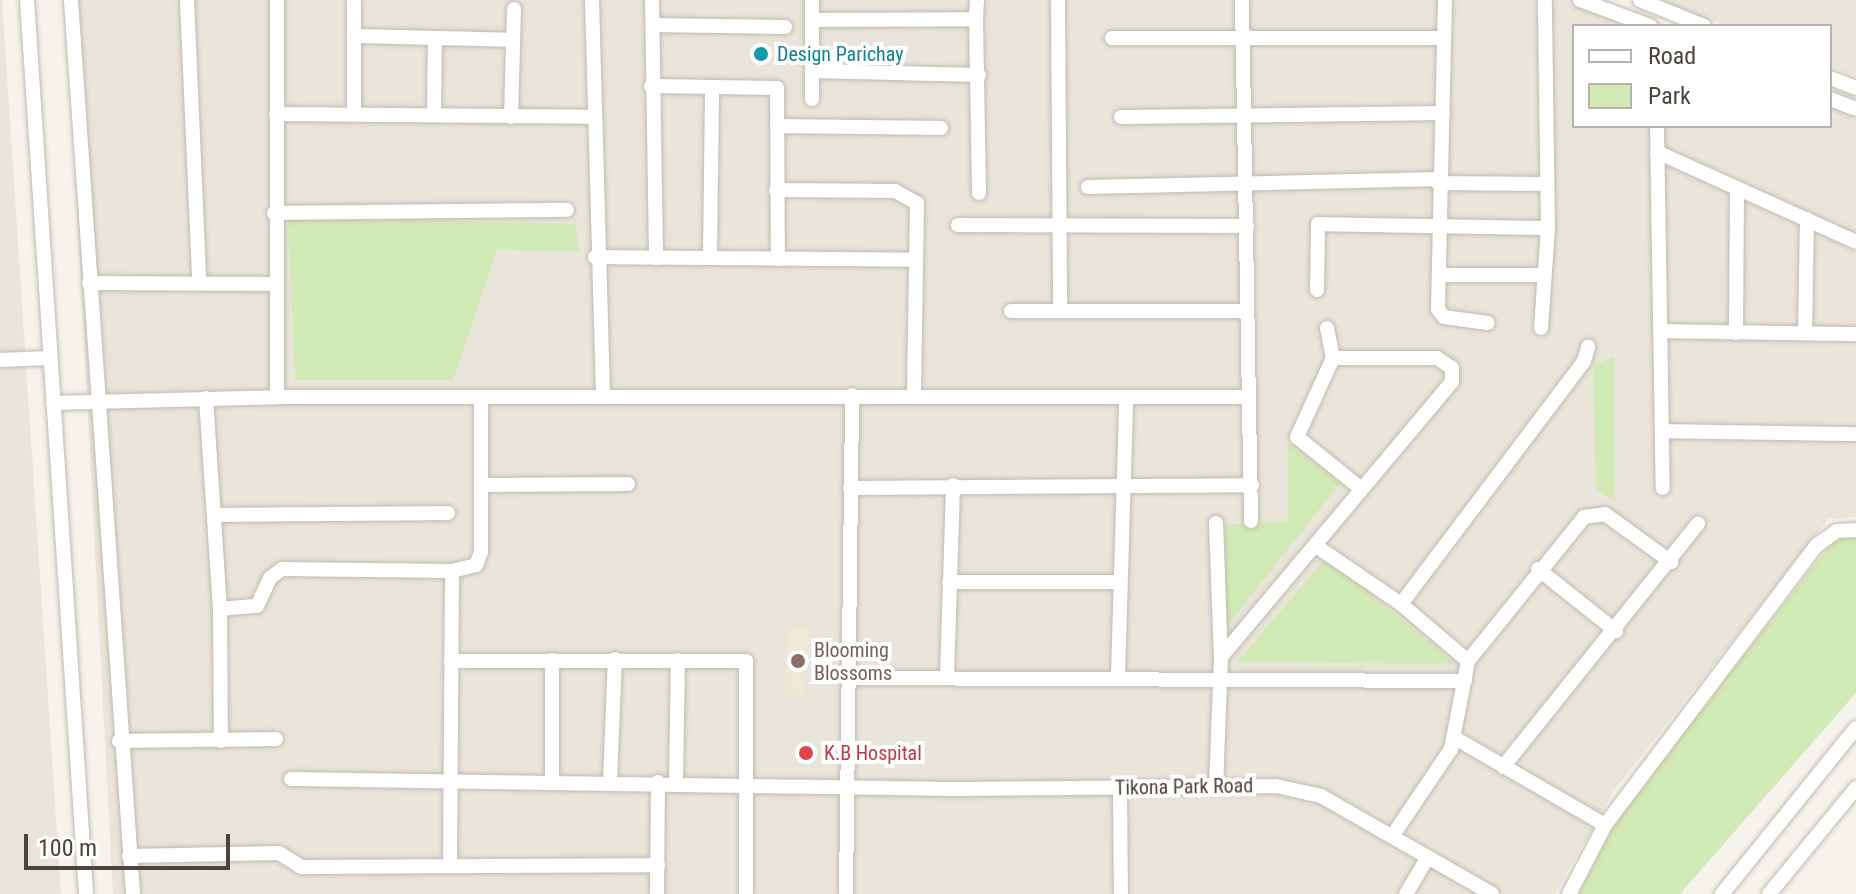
<!DOCTYPE html>
<style>
body{margin:0}
#map{position:relative;width:1856px;height:894px;overflow:hidden;background:#f6f3ec;font-family:"Roboto Condensed",sans-serif}
div>[style]{position:absolute}
.residential>*{inset:0;background:#eae5da}
.education>*{inset:0;background:#efe8d6;transform-origin:0 0}
.green>*{inset:0;background:#d2eab5}
.roads{filter:drop-shadow(0 0 2px #c2bbae) drop-shadow(0 0 2px #c2bbae)}
.minor>*{height:14px;margin:-7px;padding:0 7px;transform-origin:7px;border-radius:7px;background:#fff}
.dots>*{width:22px;height:22px;translate:-50% -50%;box-sizing:border-box;border:4px solid #fff;border-radius:50%}
span{translate:-50% -50%;white-space:nowrap;text-align:center;line-height:1.15;-webkit-text-stroke:8px #fff;paint-order:stroke}
.culture-label{font-size:20px;color:#0d838f}
.left{translate:0 -50%;text-align:left}
.education-label{font-size:20px;color:#785e54}
.health-label{font-size:20px;color:#be3a42}
.street-label{font-size:20px;color:#4b4439}
.legend{position:absolute;left:1572px;top:24px;width:260px;height:104px;box-sizing:border-box;background:#fff;border:2px solid #b7b4b0;margin:0;padding:10px 14px;list-style:none;font-size:24px;color:#4b4439}
.legend li{display:flex;align-items:center;gap:16px;height:40px}
.legend b{width:40px;border:2px solid #b7b4b0}
.scale{position:absolute;left:24px;top:834px;width:206px;height:36px;box-sizing:border-box;border:4px solid #4b4439;border-top:0;padding-left:10px;font-size:24px;line-height:28px;white-space:nowrap;color:#4b4439;-webkit-text-stroke:6px #fff;paint-order:stroke}
</style>
<div id="map">
<div class="residential">
<i style="clip-path:polygon(0 0,2px 0,61px 894px,0 894px)"></i>
<i style="clip-path:polygon(66px 0,1600px 0,1669px 26px,1574px 26px,1574px 126px,1830px 126px,1830px 101px,1856px 114px,1856px 517px,1828px 519px,1613px 792px,1555px 894px,113px 894px)"></i>
<i style="clip-path:polygon(1657px 0,1856px 0,1856px 77px,1830px 67px,1830px 26px,1725px 26px)"></i>
</div>
<div class="education">
<i style="left:788px;top:628px;width:21px;height:66px;rotate:3deg"></i>
</div>
<div class="green">
<i style="clip-path:polygon(288px 218px,576px 224px,579px 251px,497px 250px,453px 380px,295px 380px)"></i>
<i style="clip-path:polygon(1614px 357px,1615px 501px,1596px 489px,1593px 365px)"></i>
<i style="clip-path:polygon(1288px 443px,1340px 483px,1225px 629px,1225px 525px,1288px 521px)"></i>
<i style="clip-path:polygon(1838px 534px,1856px 535px,1856px 693px,1680px 894px,1579px 894px,1616px 820px)"></i>
<i style="clip-path:polygon(1326px 558px,1456px 664px,1237px 662px)"></i>
</div>
<div class="roads">
<div class="minor">
<i style="left:27px;top:0;width:896px;rotate:86.22deg"></i>
<i style="left:71px;top:0;width:896px;rotate:86.03deg"></i>
<i style="left:187px;top:0;width:280px;rotate:87.5deg"></i>
<i style="left:592px;top:0;width:397px;rotate:88.4deg"></i>
<i style="left:652px;top:0;width:258px;rotate:89.1deg"></i>
<i style="left:1058px;top:0;width:310px;rotate:89.6deg"></i>
<i style="left:1242px;top:0;width:521px;rotate:89.01deg"></i>
<i style="left:1445px;top:0;width:309px;rotate:91.3deg"></i>
<i style="left:1438px;top:309px;width:10px;rotate:53deg"></i>
<i style="left:1444px;top:317px;width:44px;rotate:7.8deg"></i>
<i style="left:1580px;top:0;width:75px;rotate:20.4deg"></i>
<i style="left:1640px;top:0;width:69px;rotate:22.1deg"></i>
<i style="left:354px;top:1px;width:112px;rotate:90deg"></i>
<i style="left:976px;top:19px;width:174px;rotate:89deg"></i>
<i style="left:812px;top:20px;width:164px;rotate:-0.3deg"></i>
<i style="left:976px;top:19px;width:19px;rotate:-87deg"></i>
<i style="left:653px;top:25px;width:132px;rotate:0.9deg"></i>
<i style="left:354px;top:36px;width:159px;rotate:1.4deg"></i>
<i style="left:1112px;top:38px;width:332px"></i>
<i style="left:812px;top:71px;width:167px;rotate:1.4deg"></i>
<i style="left:1830px;top:78px;width:28px;rotate:21deg"></i>
<i style="left:651px;top:86px;width:126px;rotate:0.9deg"></i>
<i style="left:777px;top:88px;width:171px;rotate:89.7deg"></i>
<i style="left:812px;top:99px;width:99px;rotate:-90deg"></i>
<i style="left:1830px;top:99px;width:28px;rotate:21deg"></i>
<i style="left:276px;top:114px;width:317px;rotate:0.5deg"></i>
<i style="left:434px;top:115px;width:77px;rotate:-89.3deg"></i>
<i style="left:511px;top:117px;width:108px;rotate:-88.4deg"></i>
<i style="left:1121px;top:117px;width:322px;rotate:-0.7deg"></i>
<i style="left:777px;top:126px;width:164px;rotate:0.7deg"></i>
<i style="left:1657px;top:126px;width:362px;rotate:89.1deg"></i>
<i style="left:1657px;top:152px;width:218px;rotate:24.3deg"></i>
<i style="left:1438px;top:183px;width:109px;rotate:0.5deg"></i>
<i style="left:1088px;top:187px;width:352px;rotate:-1.3deg"></i>
<i style="left:776px;top:190px;width:119px;rotate:0.5deg"></i>
<i style="left:895px;top:191px;width:25px;rotate:29deg"></i>
<i style="left:917px;top:203px;width:192px;rotate:90.9deg"></i>
<i style="left:274px;top:213px;width:293px;rotate:-0.6deg"></i>
<i style="left:958px;top:225px;width:289px;rotate:0.2deg"></i>
<i style="left:595px;top:257px;width:321px;rotate:0.5deg"></i>
<i style="left:710px;top:257px;width:168px;rotate:-89.3deg"></i>
<i style="left:1440px;top:275px;width:101px"></i>
<i style="left:89px;top:283px;width:185px;rotate:0.3deg"></i>
<i style="left:1317px;top:290px;width:66px;rotate:-89.1deg"></i>
<i style="left:1318px;top:224px;width:230px;rotate:1deg"></i>
<i style="left:1011px;top:311px;width:236px"></i>
<i style="left:1327px;top:328px;width:31px;rotate:79deg"></i>
<i style="left:1333px;top:358px;width:87px;rotate:114.5deg"></i>
<i style="left:1297px;top:437px;width:80px;rotate:38.9deg"></i>
<i style="left:1541px;top:328px;width:100px;rotate:-86deg"></i>
<i style="left:1548px;top:228px;width:228px;rotate:-90.8deg"></i>
<i style="left:1662px;top:331px;width:194px;rotate:0.9deg"></i>
<i style="left:1736px;top:333px;width:145px;rotate:-89.6deg"></i>
<i style="left:1805px;top:333px;width:114px;rotate:-89deg"></i>
<i style="left:0;top:360px;width:48px;rotate:-2.4deg"></i>
<i style="left:277px;top:397px;width:397px;rotate:-90deg"></i>
<i style="left:206px;top:398px;width:211px;rotate:86.2deg"></i>
<i style="left:220px;top:609px;width:132px;rotate:89.6deg"></i>
<i style="left:53px;top:403px;width:224px;rotate:-1.5deg"></i>
<i style="left:277px;top:397px;width:972px"></i>
<i style="left:1662px;top:431px;width:194px;rotate:0.9deg"></i>
<i style="left:481px;top:485px;width:147px;rotate:-0.4deg"></i>
<i style="left:850px;top:488px;width:402px;rotate:-0.4deg"></i>
<i style="left:216px;top:515px;width:232px;rotate:-0.5deg"></i>
<i style="left:1216px;top:523px;width:134px;rotate:87.9deg"></i>
<i style="left:1221px;top:657px;width:128px;rotate:92.2deg"></i>
<i style="left:1316px;top:546px;width:103px;rotate:34.3deg"></i>
<i style="left:1401px;top:604px;width:88px;rotate:40.4deg"></i>
<i style="left:1538px;top:569px;width:100px;rotate:38.5deg"></i>
<i style="left:949px;top:582px;width:171px"></i>
<i style="left:1401px;top:604px;width:304px;rotate:-53deg"></i>
<i style="left:1584px;top:361px;width:15px;rotate:-74deg"></i>
<i style="left:220px;top:609px;width:37px;rotate:-5deg"></i>
<i style="left:257px;top:606px;width:31px;rotate:-65deg"></i>
<i style="left:270px;top:578px;width:15px;rotate:-37deg"></i>
<i style="left:282px;top:569px;width:170px;rotate:0.7deg"></i>
<i style="left:452px;top:571px;width:25px;rotate:-14deg"></i>
<i style="left:476px;top:565px;width:14px;rotate:-69deg"></i>
<i style="left:481px;top:552px;width:153px;rotate:-90deg"></i>
<i style="left:1221px;top:657px;width:359px;rotate:-50deg"></i>
<i style="left:1452px;top:382px;width:14px;rotate:-90deg"></i>
<i style="left:1452px;top:368px;width:18px;rotate:-146deg"></i>
<i style="left:1437px;top:358px;width:104px;rotate:180deg"></i>
<i style="left:451px;top:661px;width:295px"></i>
<i style="left:746px;top:661px;width:233px;rotate:90deg"></i>
<i style="left:1118px;top:676px;width:276px;rotate:-88.3deg"></i>
<i style="left:947px;top:677px;width:192px;rotate:-88.2deg"></i>
<i style="left:850px;top:678px;width:615px;rotate:0.28deg"></i>
<i style="left:1455px;top:738px;width:173px;rotate:30.1deg"></i>
<i style="left:119px;top:741px;width:157px;rotate:-0.7deg"></i>
<i style="left:1503px;top:767px;width:312px;rotate:-51.3deg"></i>
<i style="left:291px;top:779px;width:662px;rotate:0.87deg"></i>
<i style="left:953px;top:789px;width:323px;rotate:-0.5deg"></i>
<i style="left:1276px;top:786px;width:46px;rotate:12.5deg"></i>
<i style="left:1321px;top:796px;width:197px;rotate:29.8deg"></i>
<i style="left:552px;top:780px;width:120px;rotate:-90deg"></i>
<i style="left:610px;top:781px;width:122px;rotate:-87.7deg"></i>
<i style="left:676px;top:782px;width:122px;rotate:-89.1deg"></i>
<i style="left:1120px;top:789px;width:105px;rotate:89.5deg"></i>
<i style="left:1393px;top:835px;width:104px;rotate:-56deg"></i>
<i style="left:1451px;top:749px;width:90px;rotate:-79.1deg"></i>
<i style="left:1468px;top:661px;width:185px;rotate:-51.1deg"></i>
<i style="left:1584px;top:517px;width:21px;rotate:-8deg"></i>
<i style="left:1605px;top:514px;width:82px;rotate:36deg"></i>
<i style="left:129px;top:856px;width:150px;rotate:-1.1deg"></i>
<i style="left:279px;top:853px;width:26px;rotate:32deg"></i>
<i style="left:301px;top:867px;width:357px;rotate:-0.3deg"></i>
<i style="left:450px;top:865px;width:294px;rotate:-89.6deg"></i>
<i style="left:657px;top:894px;width:112px;rotate:-89.5deg"></i>
<i style="left:846px;top:894px;width:499px;rotate:-89.3deg"></i>
<i style="left:1406px;top:894px;width:43px;rotate:-59.3deg"></i>
<i style="left:1569px;top:894px;width:78px;rotate:-62.4deg"></i>
<i style="left:1605px;top:825px;width:351px;rotate:-52.9deg"></i>
<i style="left:1817px;top:545px;width:24px;rotate:-35deg"></i>
<i style="left:1837px;top:531px;width:19px;rotate:-3deg"></i>
<i style="left:1722px;top:894px;width:213px;rotate:-51.1deg"></i>
<i style="left:1769px;top:894px;width:137px;rotate:-50.6deg"></i>
</div>
</div>
<div class="dots">
<i style="left:761px;top:54px;background:#0f9aa8"></i>
<i style="left:798px;top:661px;background:#8d6e63"></i>
<i style="left:806px;top:753px;background:#e0444e"></i>
</div>
<div class="culture-label">
<span class="left" style="left:777px;top:54px">Design Parichay</span>
</div>
<div class="education-label">
<span class="left" style="left:814px;top:662px">Blooming<br>Blossoms</span>
</div>
<div class="health-label">
<span class="left" style="left:824px;top:753px">K.B Hospital</span>
</div>
<div class="street-label">
<span style="left:1184px;top:787px;rotate:-1deg">Tikona Park Road</span>
</div>
<ul class="legend">
<li><b style="height:10px;background:#fff"></b>Road</li>
<li><b style="height:22px;background:#d2eab5"></b>Park</li>
</ul>
<div class="scale">100 m</div>
</div>
